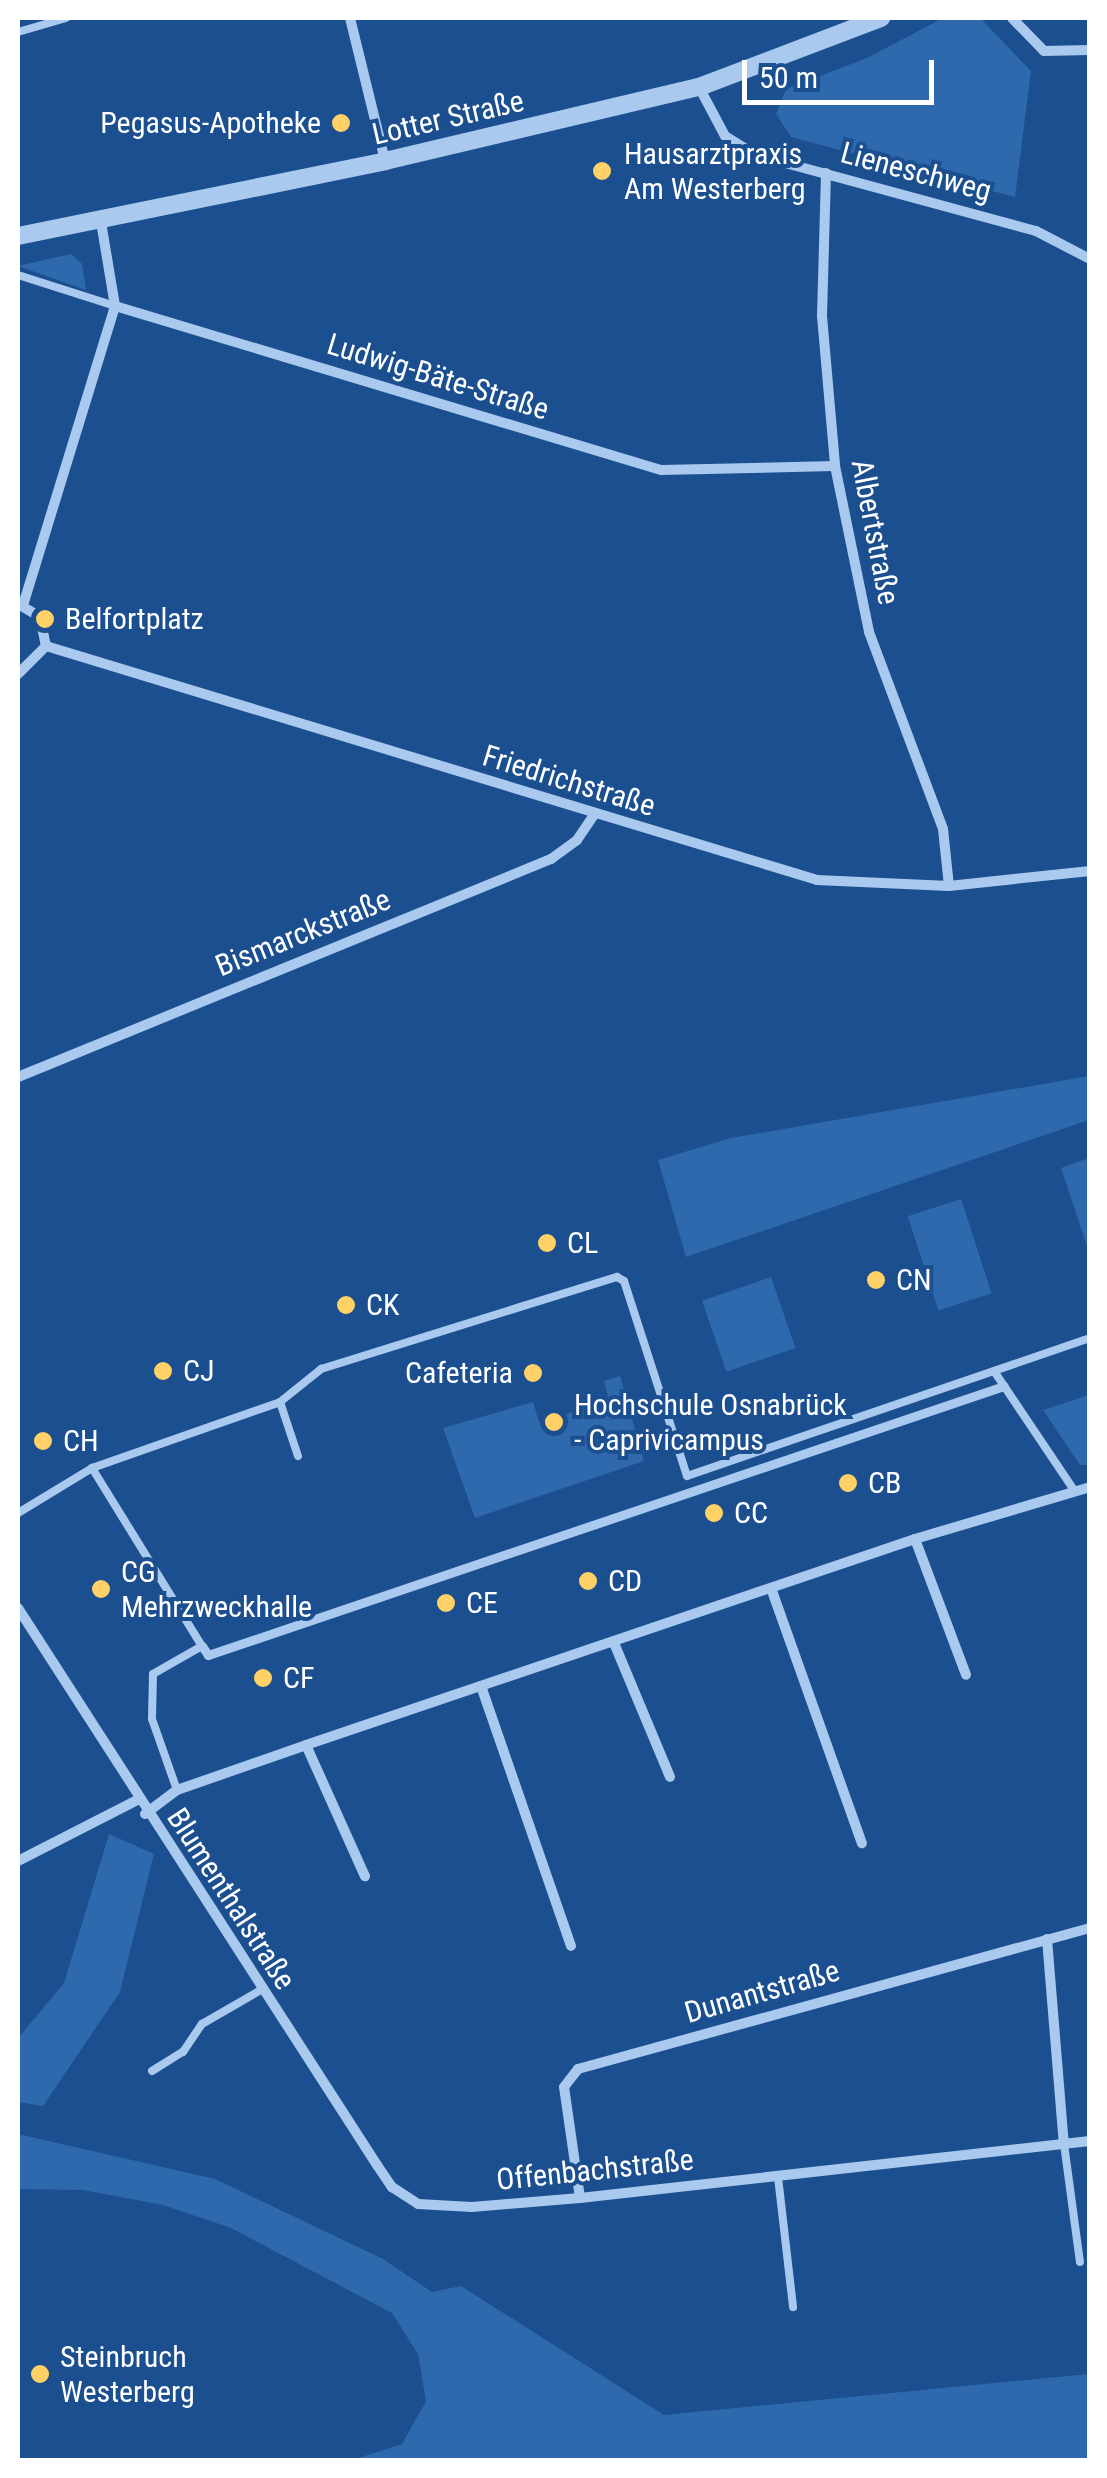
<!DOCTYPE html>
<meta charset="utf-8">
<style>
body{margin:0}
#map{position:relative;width:1107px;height:2478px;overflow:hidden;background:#1b4f8f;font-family:"Roboto Condensed",sans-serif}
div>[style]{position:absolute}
.green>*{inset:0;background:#2e69ad;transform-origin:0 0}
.service>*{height:8px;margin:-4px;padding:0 4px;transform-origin:4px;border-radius:4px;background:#a9c9ee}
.pedestrian>*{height:9px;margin:-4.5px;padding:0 4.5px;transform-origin:4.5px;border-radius:4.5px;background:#a9c9ee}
.minor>*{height:10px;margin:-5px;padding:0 5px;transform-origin:5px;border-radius:5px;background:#a9c9ee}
.tertiary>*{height:18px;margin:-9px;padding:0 9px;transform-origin:9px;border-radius:9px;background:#a9c9ee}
.dots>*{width:28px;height:28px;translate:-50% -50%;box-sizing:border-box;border:5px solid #1b4f8f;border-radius:50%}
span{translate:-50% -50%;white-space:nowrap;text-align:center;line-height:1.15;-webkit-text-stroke:8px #1b4f8f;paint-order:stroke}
.street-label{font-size:30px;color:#fff}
.poi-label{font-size:30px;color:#fff}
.right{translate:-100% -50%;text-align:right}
.left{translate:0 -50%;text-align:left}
.frame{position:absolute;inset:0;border:20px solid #fff;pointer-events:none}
.scale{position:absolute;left:742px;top:60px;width:192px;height:45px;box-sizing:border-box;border:5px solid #fff;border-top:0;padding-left:12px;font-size:30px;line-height:35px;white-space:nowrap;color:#fff;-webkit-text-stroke:8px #1b4f8f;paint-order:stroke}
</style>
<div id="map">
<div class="green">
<i style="clip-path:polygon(943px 18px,980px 18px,1031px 71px,1015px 197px,791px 137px,776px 114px,786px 89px,867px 58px)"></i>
<i style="clip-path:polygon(71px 254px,82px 264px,86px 290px,18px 266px)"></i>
<i style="clip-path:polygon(1089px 1076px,1089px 1120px,686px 1257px,658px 1160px,731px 1138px)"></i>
<i style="clip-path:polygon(1089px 1158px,1090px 1158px,1089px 1252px,1061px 1168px)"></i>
<i style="left:961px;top:1199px;width:99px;height:56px;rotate:72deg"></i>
<i style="left:771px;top:1277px;width:75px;height:73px;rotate:71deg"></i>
<i style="clip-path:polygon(620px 1376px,644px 1461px,475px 1518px,443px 1428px,533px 1402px,539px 1422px,609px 1401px,604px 1381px)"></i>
<i style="clip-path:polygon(1089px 1395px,1089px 1465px,1080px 1465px,1043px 1410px)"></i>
<i style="clip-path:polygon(109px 1834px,154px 1854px,120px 1992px,43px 2106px,18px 2102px,18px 2038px,64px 1983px)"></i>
<i style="clip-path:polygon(18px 2134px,215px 2179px,383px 2259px,432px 2292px,461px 2286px,664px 2415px,1089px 2374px,1089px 2460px,352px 2460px,402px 2444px,426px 2401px,418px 2354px,392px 2313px,231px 2228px,163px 2205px,83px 2190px,18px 2189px)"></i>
</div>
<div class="service">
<i style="left:18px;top:32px;width:50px;rotate:-16.3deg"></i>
<i style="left:18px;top:275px;width:102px;rotate:17.7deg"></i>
<i style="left:994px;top:1371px;width:143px;rotate:56.1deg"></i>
<i style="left:280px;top:1402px;width:57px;rotate:71.6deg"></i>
<i style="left:92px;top:1468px;width:209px;rotate:58.3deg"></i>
<i style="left:202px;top:1646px;width:56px;rotate:150.3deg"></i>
<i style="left:153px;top:1674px;width:45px;rotate:91.3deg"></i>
<i style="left:152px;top:1719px;width:75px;rotate:70.6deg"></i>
<i style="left:18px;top:1513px;width:87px;rotate:-31.3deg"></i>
<i style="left:92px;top:1468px;width:199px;rotate:-19.3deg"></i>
<i style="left:280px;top:1402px;width:53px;rotate:-38.8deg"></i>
<i style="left:321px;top:1369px;width:310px;rotate:-17.3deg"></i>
<i style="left:617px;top:1277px;width:8px;rotate:30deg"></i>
<i style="left:624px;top:1281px;width:205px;rotate:72.1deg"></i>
<i style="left:687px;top:1476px;width:426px;rotate:-18.9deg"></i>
<i style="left:152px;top:2071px;width:36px;rotate:-32deg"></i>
<i style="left:183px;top:2052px;width:34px;rotate:-56deg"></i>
<i style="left:202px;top:2024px;width:68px;rotate:-30deg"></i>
<i style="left:1064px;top:2144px;width:119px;rotate:82.3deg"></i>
<i style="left:778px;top:2177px;width:131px;rotate:83.4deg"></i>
</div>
<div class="pedestrian">
<i style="left:202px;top:1646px;width:11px;rotate:56deg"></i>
<i style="left:208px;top:1655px;width:840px;rotate:-18.67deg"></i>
</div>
<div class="minor">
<i style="left:350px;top:18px;width:147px;rotate:76.2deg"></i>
<i style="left:1012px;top:18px;width:46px;rotate:45.9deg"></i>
<i style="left:1044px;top:51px;width:46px;rotate:-1.2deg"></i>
<i style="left:699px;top:87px;width:55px;rotate:62deg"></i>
<i style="left:725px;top:136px;width:36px;rotate:32deg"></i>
<i style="left:756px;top:155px;width:290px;rotate:15.2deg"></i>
<i style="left:1036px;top:231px;width:61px;rotate:27.4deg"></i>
<i style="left:826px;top:173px;width:143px;rotate:91.6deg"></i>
<i style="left:822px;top:316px;width:151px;rotate:85deg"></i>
<i style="left:835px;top:466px;width:169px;rotate:78.4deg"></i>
<i style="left:869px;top:632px;width:210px;rotate:69.4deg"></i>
<i style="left:943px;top:829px;width:57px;rotate:84deg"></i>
<i style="left:101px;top:222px;width:85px;rotate:80.5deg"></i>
<i style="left:115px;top:306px;width:570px;rotate:16.72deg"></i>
<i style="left:661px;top:470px;width:174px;rotate:-1.3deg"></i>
<i style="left:24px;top:602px;width:310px;rotate:-72.9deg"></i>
<i style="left:46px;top:646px;width:806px;rotate:16.88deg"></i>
<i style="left:817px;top:880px;width:132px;rotate:2.6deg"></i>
<i style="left:949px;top:886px;width:142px;rotate:-6.1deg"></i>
<i style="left:18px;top:674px;width:40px;rotate:-45deg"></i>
<i style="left:46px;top:646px;width:30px;rotate:-102deg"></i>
<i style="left:40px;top:617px;width:26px;rotate:-149deg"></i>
<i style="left:18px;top:1077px;width:576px;rotate:-22.24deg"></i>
<i style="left:551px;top:859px;width:32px;rotate:-36deg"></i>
<i style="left:577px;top:840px;width:29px;rotate:-56deg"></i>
<i style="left:915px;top:1539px;width:145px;rotate:69.4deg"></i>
<i style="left:771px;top:1588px;width:271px;rotate:70.4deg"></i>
<i style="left:18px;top:1608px;width:663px;rotate:57.2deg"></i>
<i style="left:377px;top:2165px;width:27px;rotate:56deg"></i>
<i style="left:392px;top:2187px;width:31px;rotate:33deg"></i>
<i style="left:418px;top:2204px;width:54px;rotate:3.2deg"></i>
<i style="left:472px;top:2207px;width:108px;rotate:-4.8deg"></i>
<i style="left:580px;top:2198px;width:513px;rotate:-6.38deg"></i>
<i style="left:614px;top:1643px;width:145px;rotate:67.3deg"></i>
<i style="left:481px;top:1686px;width:275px;rotate:70.9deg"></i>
<i style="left:306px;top:1745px;width:144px;rotate:65.8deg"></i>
<i style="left:145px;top:1814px;width:40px;rotate:-37deg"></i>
<i style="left:177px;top:1790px;width:137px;rotate:-19.2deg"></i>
<i style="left:306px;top:1745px;width:643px;rotate:-18.69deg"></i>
<i style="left:915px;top:1539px;width:183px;rotate:-16.5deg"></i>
<i style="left:18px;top:1861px;width:134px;rotate:-27.1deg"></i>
<i style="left:1047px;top:1939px;width:206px;rotate:85.3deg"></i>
<i style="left:580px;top:2198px;width:112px;rotate:-98.2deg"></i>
<i style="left:564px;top:2087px;width:23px;rotate:-52deg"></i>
<i style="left:578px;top:2069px;width:531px;rotate:-15.4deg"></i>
</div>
<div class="tertiary">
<i style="left:18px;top:236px;width:375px;rotate:-11.5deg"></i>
<i style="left:385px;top:161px;width:323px;rotate:-13.3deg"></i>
<i style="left:699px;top:87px;width:195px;rotate:-20.8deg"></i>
</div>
<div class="dots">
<i style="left:341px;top:123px;background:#ffd166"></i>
<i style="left:602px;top:171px;background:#ffd166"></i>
<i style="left:45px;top:619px;background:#ffd166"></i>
<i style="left:547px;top:1243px;background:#ffd166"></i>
<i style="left:876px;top:1280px;background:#ffd166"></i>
<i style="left:346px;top:1305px;background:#ffd166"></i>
<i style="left:163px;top:1371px;background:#ffd166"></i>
<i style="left:533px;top:1373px;background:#ffd166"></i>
<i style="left:554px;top:1422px;background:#ffd166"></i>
<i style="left:43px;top:1441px;background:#ffd166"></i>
<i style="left:848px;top:1483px;background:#ffd166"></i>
<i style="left:714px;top:1513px;background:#ffd166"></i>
<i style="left:588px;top:1581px;background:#ffd166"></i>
<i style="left:101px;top:1589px;background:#ffd166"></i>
<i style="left:446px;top:1603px;background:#ffd166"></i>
<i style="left:263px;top:1678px;background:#ffd166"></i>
<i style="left:40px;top:2374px;background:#ffd166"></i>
</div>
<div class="street-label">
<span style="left:448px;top:118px;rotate:-13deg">Lotter Straße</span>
<span style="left:916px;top:172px;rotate:15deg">Lieneschweg</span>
<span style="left:438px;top:377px;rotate:17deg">Ludwig-Bäte-Straße</span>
<span style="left:875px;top:532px;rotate:79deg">Albertstraße</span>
<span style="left:569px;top:781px;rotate:17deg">Friedrichstraße</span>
<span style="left:303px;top:933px;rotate:-22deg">Bismarckstraße</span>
<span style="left:231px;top:1899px;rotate:57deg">Blumenthalstraße</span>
<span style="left:762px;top:1992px;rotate:-16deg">Dunantstraße</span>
<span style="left:595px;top:2170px;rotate:-6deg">Offenbachstraße</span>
</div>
<div class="poi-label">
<span class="right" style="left:321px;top:123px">Pegasus-Apotheke</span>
<span class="left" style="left:624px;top:171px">Hausarztpraxis<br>Am Westerberg</span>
<span class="left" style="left:65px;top:619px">Belfortplatz</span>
<span class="left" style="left:567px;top:1243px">CL</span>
<span class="left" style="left:896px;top:1280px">CN</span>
<span class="left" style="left:366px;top:1305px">CK</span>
<span class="left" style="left:183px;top:1371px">CJ</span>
<span class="right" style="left:513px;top:1373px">Cafeteria</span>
<span class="left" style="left:574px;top:1422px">Hochschule Osnabrück<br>- Caprivicampus</span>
<span class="left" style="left:63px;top:1441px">CH</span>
<span class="left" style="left:868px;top:1483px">CB</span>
<span class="left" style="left:734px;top:1513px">CC</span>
<span class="left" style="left:121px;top:1589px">CG<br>Mehrzweckhalle</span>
<span class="left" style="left:608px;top:1581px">CD</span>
<span class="left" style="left:466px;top:1603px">CE</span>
<span class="left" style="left:283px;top:1678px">CF</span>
<span class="left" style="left:60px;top:2374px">Steinbruch<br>Westerberg</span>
</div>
<div class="frame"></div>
<div class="scale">50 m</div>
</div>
